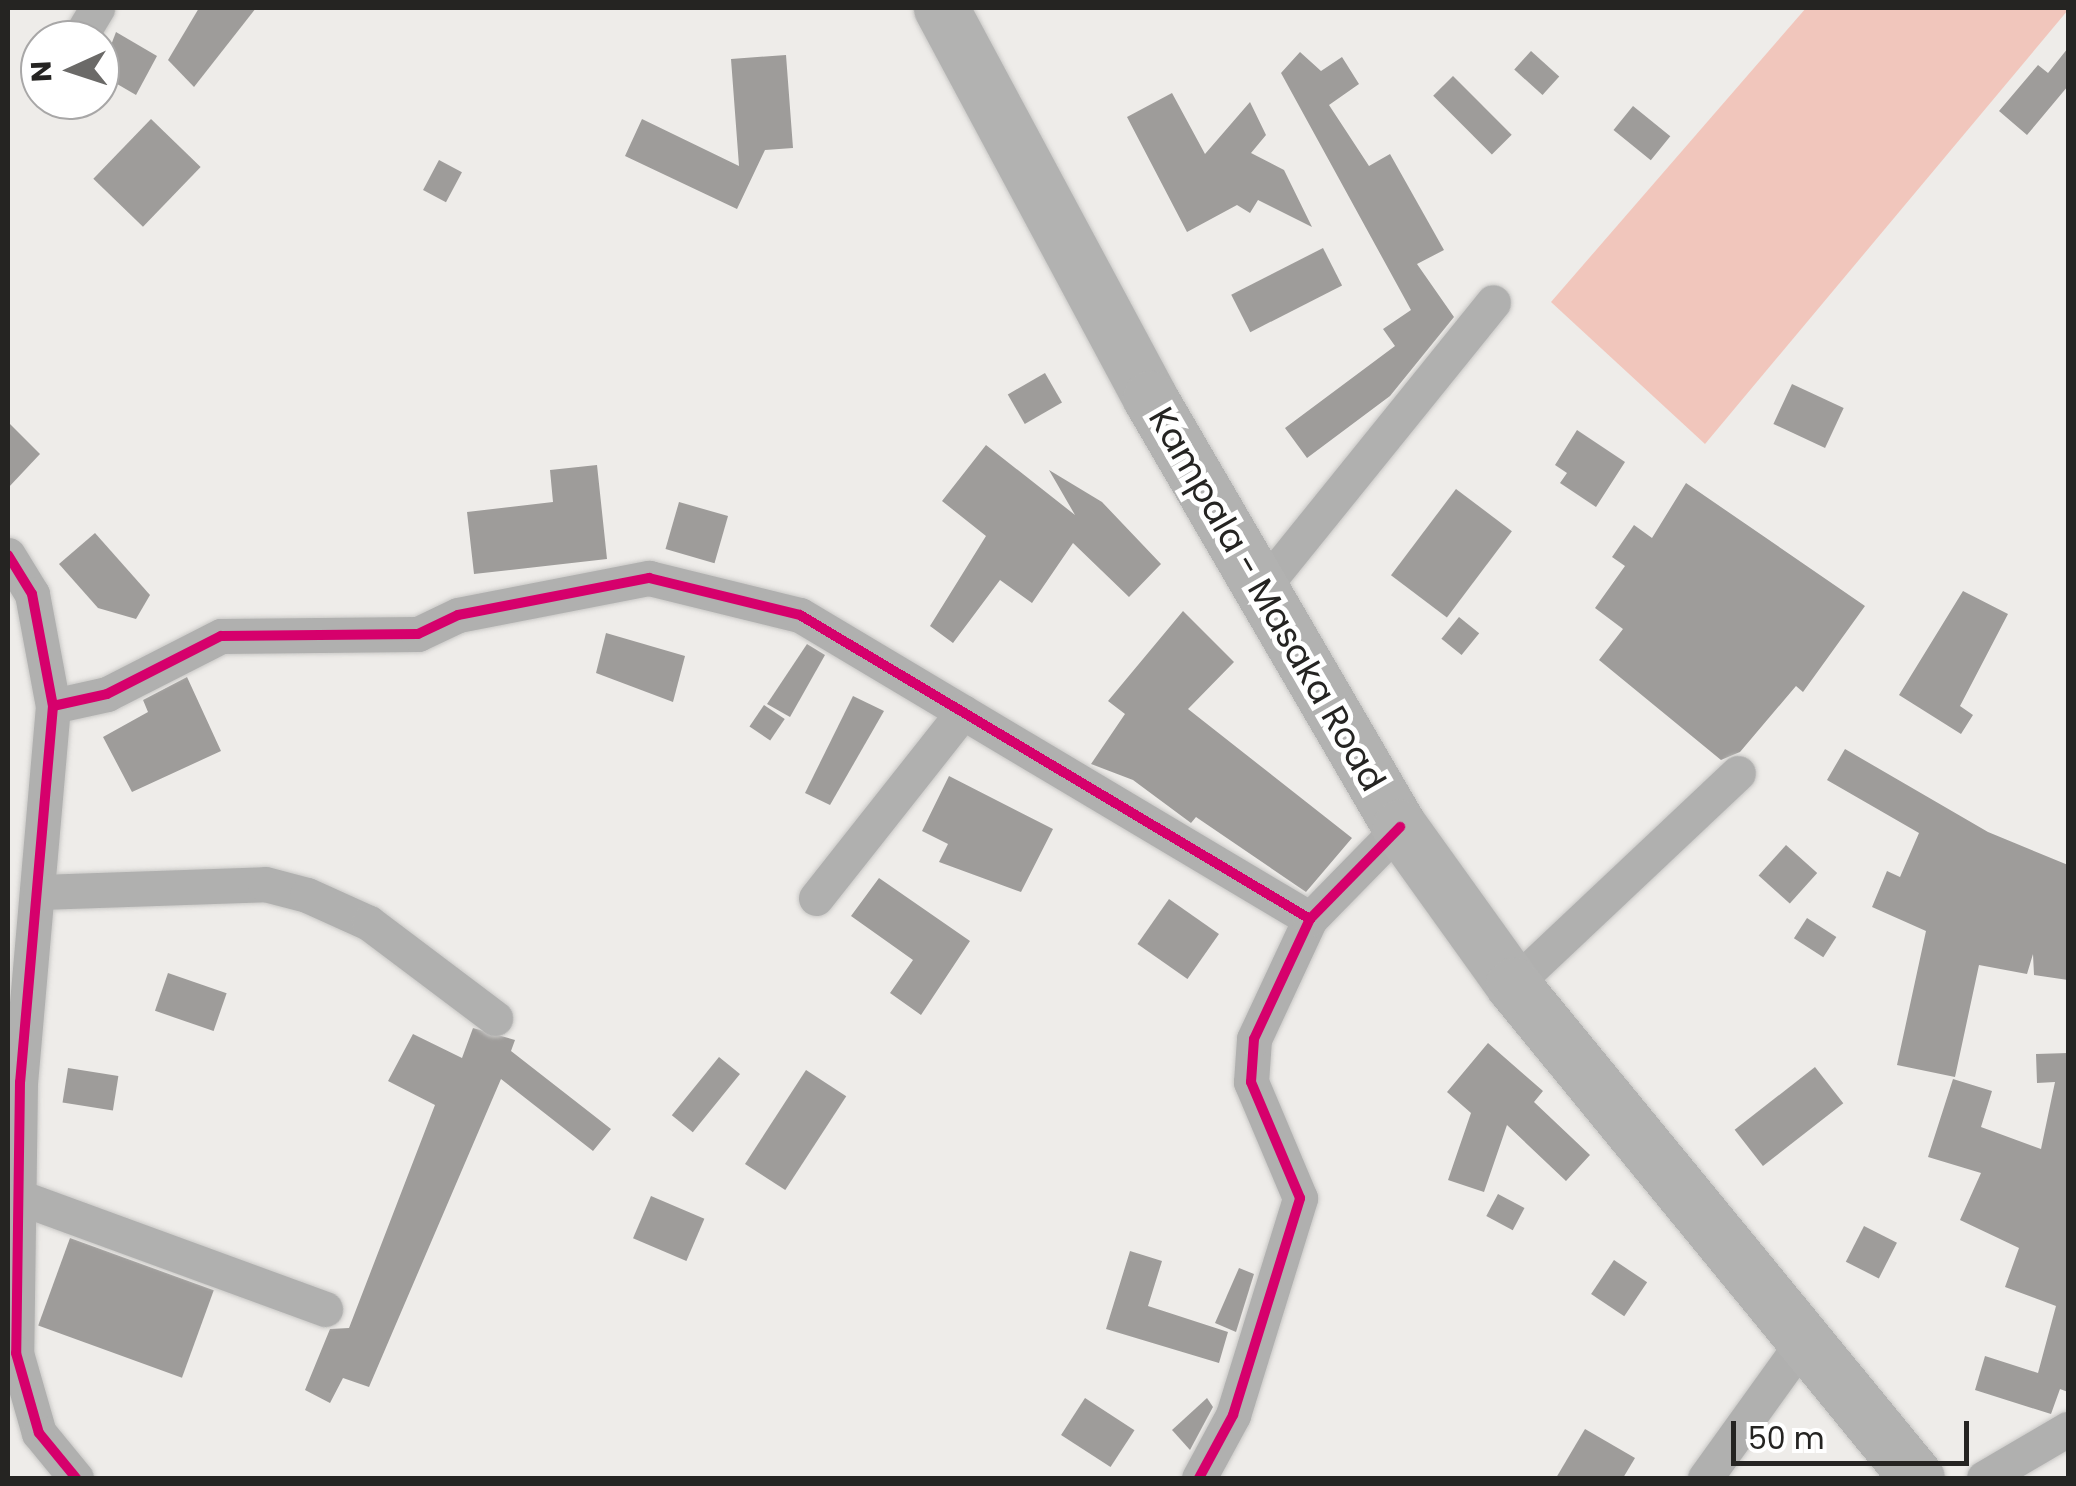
<!DOCTYPE html>
<style>
body{margin:0}
#map{position:relative;width:2076px;height:1486px;overflow:hidden;background:#eeece9;font-family:Poppins,sans-serif}
div>[style]{position:absolute}
.forest>*{inset:0;background:#f1c6bc}
.building>*{inset:0;background:#9e9c9a;transform-origin:0 0}
.roads{filter:drop-shadow(0 0 2px #c9c8c6) drop-shadow(0 0 2px #c9c8c6)}
.minor>*{height:35px;margin:-17.5px;padding:0 17.5px;transform-origin:17.5px;border-radius:17.5px;background:#b0b0af}
.primary>*{height:55px;margin:-27.5px;padding:0 27.5px;transform-origin:27.5px;border-radius:27.5px;background:#b2b2b1}
.cycleway>*{height:10px;margin:-5px;padding:0 5px;transform-origin:5px;border-radius:5px;background:#d6006c}
span{translate:-50% -50%;white-space:nowrap;text-align:center;line-height:1.15;-webkit-text-stroke:10px #fff;paint-order:stroke}
.street-label{font-size:35px;color:#252422}
.frame{position:absolute;inset:0;border:10px solid #252422;pointer-events:none}
.north{position:absolute;left:20px;top:20px;width:100px;height:100px;box-sizing:border-box;background:#fff;border:2px solid #a8a7a7;border-radius:50%;rotate:267deg;font-size:28px;font-weight:700;line-height:40px;text-align:center;color:#252422}
.north::after{content:'';display:block;margin:auto;width:35px;height:45px;background:#6b6a68;clip-path:polygon(50% 0,100% 100%,50% 72%,0 100%)}
.scale{position:absolute;left:1731px;top:1421px;width:238px;height:45px;box-sizing:border-box;border:5px solid #252422;border-top:0;padding-left:12px;font-size:30px;line-height:35px;white-space:nowrap;color:#252422;-webkit-text-stroke:8px #fff;paint-order:stroke}
</style>
<div id="map">
<div class="forest">
<i style="clip-path:polygon(1806px 8px,2068px 10px,1705px 444px,1551px 302px)"></i>
</div>
<div class="building">
<i style="clip-path:polygon(199px 8px,256px 8px,194px 87px,168px 60px)"></i>
<i style="clip-path:polygon(116px 32px,157px 56px,136px 95px,100px 74px)"></i>
<i style="clip-path:polygon(2068px 48px,2068px 86px,2027px 135px,1999px 111px,2038px 65px,2048px 73px)"></i>
<i style="left:1531px;top:51px;width:38px;height:25px;rotate:42deg"></i>
<i style="clip-path:polygon(1300px 52px,1321px 71px,1342px 57px,1359px 84px,1329px 105px,1369px 166px,1390px 154px,1444px 250px,1417px 264px,1454px 317px,1390px 396px,1307px 458px,1285px 428px,1395px 346px,1383px 329px,1411px 310px,1281px 73px)"></i>
<i style="clip-path:polygon(786px 55px,793px 148px,765px 150px,737px 209px,625px 156px,642px 119px,739px 166px,731px 59px)"></i>
<i style="left:1453px;top:76px;width:83px;height:28px;rotate:45deg"></i>
<i style="clip-path:polygon(1172px 93px,1205px 154px,1250px 102px,1266px 135px,1251px 153px,1284px 170px,1312px 227px,1258px 200px,1250px 213px,1237px 205px,1187px 232px,1127px 117px)"></i>
<i style="left:1633px;top:106px;width:48px;height:31px;rotate:39deg"></i>
<i style="left:151px;top:119px;width:69px;height:83px;rotate:44deg"></i>
<i style="left:439px;top:160px;width:26px;height:34px;rotate:28deg"></i>
<i style="left:1323px;top:248px;width:42px;height:103px;rotate:63deg"></i>
<i style="left:1045px;top:373px;width:34px;height:43px;rotate:60deg"></i>
<i style="left:1792px;top:384px;width:57px;height:44px;rotate:25deg"></i>
<i style="clip-path:polygon(8px 422px,40px 454px,8px 488px)"></i>
<i style="clip-path:polygon(1577px 430px,1625px 462px,1596px 507px,1560px 483px,1567px 473px,1555px 465px)"></i>
<i style="clip-path:polygon(986px 445px,1075px 515px,1049px 470px,1102px 502px,1161px 564px,1129px 597px,1073px 543px,1032px 603px,1000px 580px,953px 643px,930px 626px,986px 536px,942px 501px)"></i>
<i style="clip-path:polygon(597px 465px,607px 559px,474px 574px,467px 512px,553px 502px,550px 470px)"></i>
<i style="clip-path:polygon(1686px 483px,1865px 606px,1803px 692px,1796px 686px,1740px 752px,1721px 760px,1599px 660px,1623px 629px,1595px 608px,1625px 566px,1612px 557px,1634px 525px,1652px 538px)"></i>
<i style="left:1456px;top:489px;width:70px;height:108px;rotate:37deg"></i>
<i style="left:679px;top:502px;width:51px;height:49px;rotate:16deg"></i>
<i style="clip-path:polygon(95px 533px,150px 595px,136px 619px,98px 608px,59px 564px)"></i>
<i style="clip-path:polygon(1963px 591px,2008px 614px,1960px 706px,1973px 715px,1961px 734px,1899px 695px)"></i>
<i style="clip-path:polygon(1183px 611px,1234px 662px,1188px 709px,1352px 838px,1306px 892px,1196px 817px,1191px 823px,1133px 780px,1091px 764px,1125px 714px,1108px 701px)"></i>
<i style="left:1459px;top:617px;width:26px;height:28px;rotate:39deg"></i>
<i style="clip-path:polygon(606px 633px,685px 656px,673px 702px,596px 673px)"></i>
<i style="clip-path:polygon(807px 644px,825px 655px,790px 717px,767px 704px)"></i>
<i style="clip-path:polygon(187px 677px,221px 751px,132px 792px,103px 737px,148px 712px,143px 700px)"></i>
<i style="clip-path:polygon(853px 696px,884px 711px,830px 805px,805px 793px)"></i>
<i style="left:764px;top:705px;width:25px;height:26px;rotate:34deg"></i>
<i style="clip-path:polygon(1845px 749px,1988px 832px,2068px 865px,2068px 980px,2034px 975px,2033px 954px,2027px 974px,1979px 965px,1955px 1077px,1897px 1065px,1926px 931px,1872px 907px,1887px 871px,1900px 877px,1919px 833px,1827px 780px)"></i>
<i style="clip-path:polygon(949px 776px,1053px 829px,1021px 892px,939px 862px,948px 844px,922px 831px)"></i>
<i style="left:1786px;top:845px;width:42px;height:41px;rotate:42deg"></i>
<i style="clip-path:polygon(879px 878px,970px 941px,921px 1015px,890px 993px,913px 960px,851px 916px)"></i>
<i style="left:1169px;top:899px;width:61px;height:55px;rotate:35deg"></i>
<i style="left:1807px;top:918px;width:35px;height:24px;rotate:33deg"></i>
<i style="left:168px;top:973px;width:62px;height:40px;rotate:19deg"></i>
<i style="clip-path:polygon(473px 1028px,515px 1040px,511px 1051px,611px 1129px,593px 1151px,501px 1079px,369px 1387px,343px 1378px,330px 1403px,305px 1390px,330px 1329px,349px 1328px,435px 1105px,388px 1081px,413px 1034px,462px 1058px)"></i>
<i style="clip-path:polygon(1488px 1043px,1543px 1091px,1534px 1102px,1590px 1155px,1566px 1181px,1507px 1125px,1484px 1192px,1448px 1180px,1471px 1113px,1447px 1092px)"></i>
<i style="clip-path:polygon(2068px 1053px,2068px 1392px,2060px 1389px,2051px 1414px,1975px 1390px,1985px 1356px,2038px 1373px,2056px 1306px,2005px 1287px,2019px 1248px,1960px 1220px,1981px 1173px,1928px 1157px,1953px 1079px,1992px 1091px,1981px 1127px,2041px 1149px,2055px 1082px,2037px 1083px,2036px 1054px)"></i>
<i style="left:719px;top:1057px;width:27px;height:75px;rotate:39deg"></i>
<i style="left:1815px;top:1067px;width:46px;height:102px;rotate:52deg"></i>
<i style="left:68px;top:1068px;width:51px;height:35px;rotate:9deg"></i>
<i style="left:806px;top:1070px;width:48px;height:112px;rotate:33deg"></i>
<i style="left:1498px;top:1194px;width:30px;height:25px;rotate:28deg"></i>
<i style="left:651px;top:1196px;width:58px;height:46px;rotate:23deg"></i>
<i style="left:1864px;top:1226px;width:37px;height:40px;rotate:27deg"></i>
<i style="left:70px;top:1238px;width:153px;height:93px;rotate:20deg"></i>
<i style="clip-path:polygon(1130px 1251px,1162px 1261px,1148px 1306px,1228px 1332px,1219px 1363px,1106px 1329px)"></i>
<i style="left:1614px;top:1260px;width:40px;height:41px;rotate:34deg"></i>
<i style="clip-path:polygon(1239px 1268px,1254px 1274px,1236px 1332px,1215px 1323px)"></i>
<i style="left:1085px;top:1398px;width:59px;height:44px;rotate:33deg"></i>
<i style="clip-path:polygon(1207px 1398px,1213px 1407px,1190px 1450px,1172px 1430px)"></i>
<i style="clip-path:polygon(1585px 1429px,1635px 1458px,1623px 1478px,1556px 1478px)"></i>
</div>
<div class="roads">
<div class="minor">
<i style="left:78px;top:40px;width:37px;rotate:-59deg"></i>
<i style="left:8px;top:555px;width:46px;rotate:58.4deg"></i>
<i style="left:32px;top:594px;width:114px;rotate:79.4deg"></i>
<i style="left:53px;top:706px;width:377px;rotate:95deg"></i>
<i style="left:20px;top:1082px;width:271px;rotate:90.8deg"></i>
<i style="left:16px;top:1353px;width:83px;rotate:74deg"></i>
<i style="left:39px;top:1433px;width:58px;rotate:50.6deg"></i>
<i style="left:1260px;top:591px;width:371px;rotate:-51.1deg"></i>
<i style="left:53px;top:706px;width:55px;rotate:-12.5deg"></i>
<i style="left:107px;top:694px;width:128px;rotate:-27deg"></i>
<i style="left:221px;top:636px;width:197px;rotate:-0.6deg"></i>
<i style="left:418px;top:634px;width:44px;rotate:-25.4deg"></i>
<i style="left:458px;top:615px;width:195px;rotate:-11deg"></i>
<i style="left:649px;top:578px;width:155px;rotate:13.8deg"></i>
<i style="left:800px;top:615px;width:594px;rotate:30.8deg"></i>
<i style="left:40px;top:892px;width:225px;rotate:-2deg"></i>
<i style="left:265px;top:884px;width:43px;rotate:14.7deg"></i>
<i style="left:307px;top:895px;width:68px;rotate:24.3deg"></i>
<i style="left:369px;top:923px;width:158px;rotate:37deg"></i>
<i style="left:816px;top:898px;width:237px;rotate:-51.7deg"></i>
<i style="left:1513px;top:985px;width:309px;rotate:-43.3deg"></i>
<i style="left:19px;top:1197px;width:326px;rotate:20.1deg"></i>
<i style="left:1199px;top:1478px;width:72px;rotate:-61.6deg"></i>
<i style="left:1233px;top:1415px;width:227px;rotate:-72.8deg"></i>
<i style="left:1300px;top:1198px;width:126px;rotate:-112.9deg"></i>
<i style="left:1251px;top:1082px;width:43px;rotate:-86deg"></i>
<i style="left:1254px;top:1039px;width:132px;rotate:-65deg"></i>
<i style="left:1310px;top:919px;width:129px;rotate:-45.6deg"></i>
<i style="left:1705px;top:1478px;width:163px;rotate:-54.3deg"></i>
<i style="left:1984px;top:1478px;width:97px;rotate:-30.3deg"></i>
</div>
<div class="primary">
<i style="left:941px;top:8px;width:442px;rotate:61.8deg"></i>
<i style="left:1150px;top:398px;width:497px;rotate:59.8deg"></i>
<i style="left:1400px;top:827px;width:194px;rotate:54.4deg"></i>
<i style="left:1513px;top:985px;width:637px;rotate:50.67deg"></i>
</div>
</div>
<div class="cycleway">
<i style="left:8px;top:555px;width:46px;rotate:58.4deg"></i>
<i style="left:32px;top:594px;width:114px;rotate:79.4deg"></i>
<i style="left:53px;top:706px;width:377px;rotate:95deg"></i>
<i style="left:20px;top:1082px;width:271px;rotate:90.8deg"></i>
<i style="left:16px;top:1353px;width:83px;rotate:74deg"></i>
<i style="left:39px;top:1433px;width:58px;rotate:50.6deg"></i>
<i style="left:53px;top:706px;width:55px;rotate:-12.5deg"></i>
<i style="left:107px;top:694px;width:128px;rotate:-27deg"></i>
<i style="left:221px;top:636px;width:197px;rotate:-0.6deg"></i>
<i style="left:418px;top:634px;width:44px;rotate:-25.4deg"></i>
<i style="left:458px;top:615px;width:195px;rotate:-11deg"></i>
<i style="left:649px;top:578px;width:155px;rotate:13.8deg"></i>
<i style="left:800px;top:615px;width:594px;rotate:30.8deg"></i>
<i style="left:1199px;top:1478px;width:72px;rotate:-61.6deg"></i>
<i style="left:1233px;top:1415px;width:227px;rotate:-72.8deg"></i>
<i style="left:1300px;top:1198px;width:126px;rotate:-112.9deg"></i>
<i style="left:1251px;top:1082px;width:43px;rotate:-86deg"></i>
<i style="left:1254px;top:1039px;width:132px;rotate:-65deg"></i>
<i style="left:1310px;top:919px;width:129px;rotate:-45.6deg"></i>
</div>
<div class="street-label">
<span style="left:1267px;top:599px;rotate:60deg">Kampala - Masaka Road</span>
</div>
<div class="frame"></div>
<div class="north">N</div>
<div class="scale">50 m</div>
</div>
